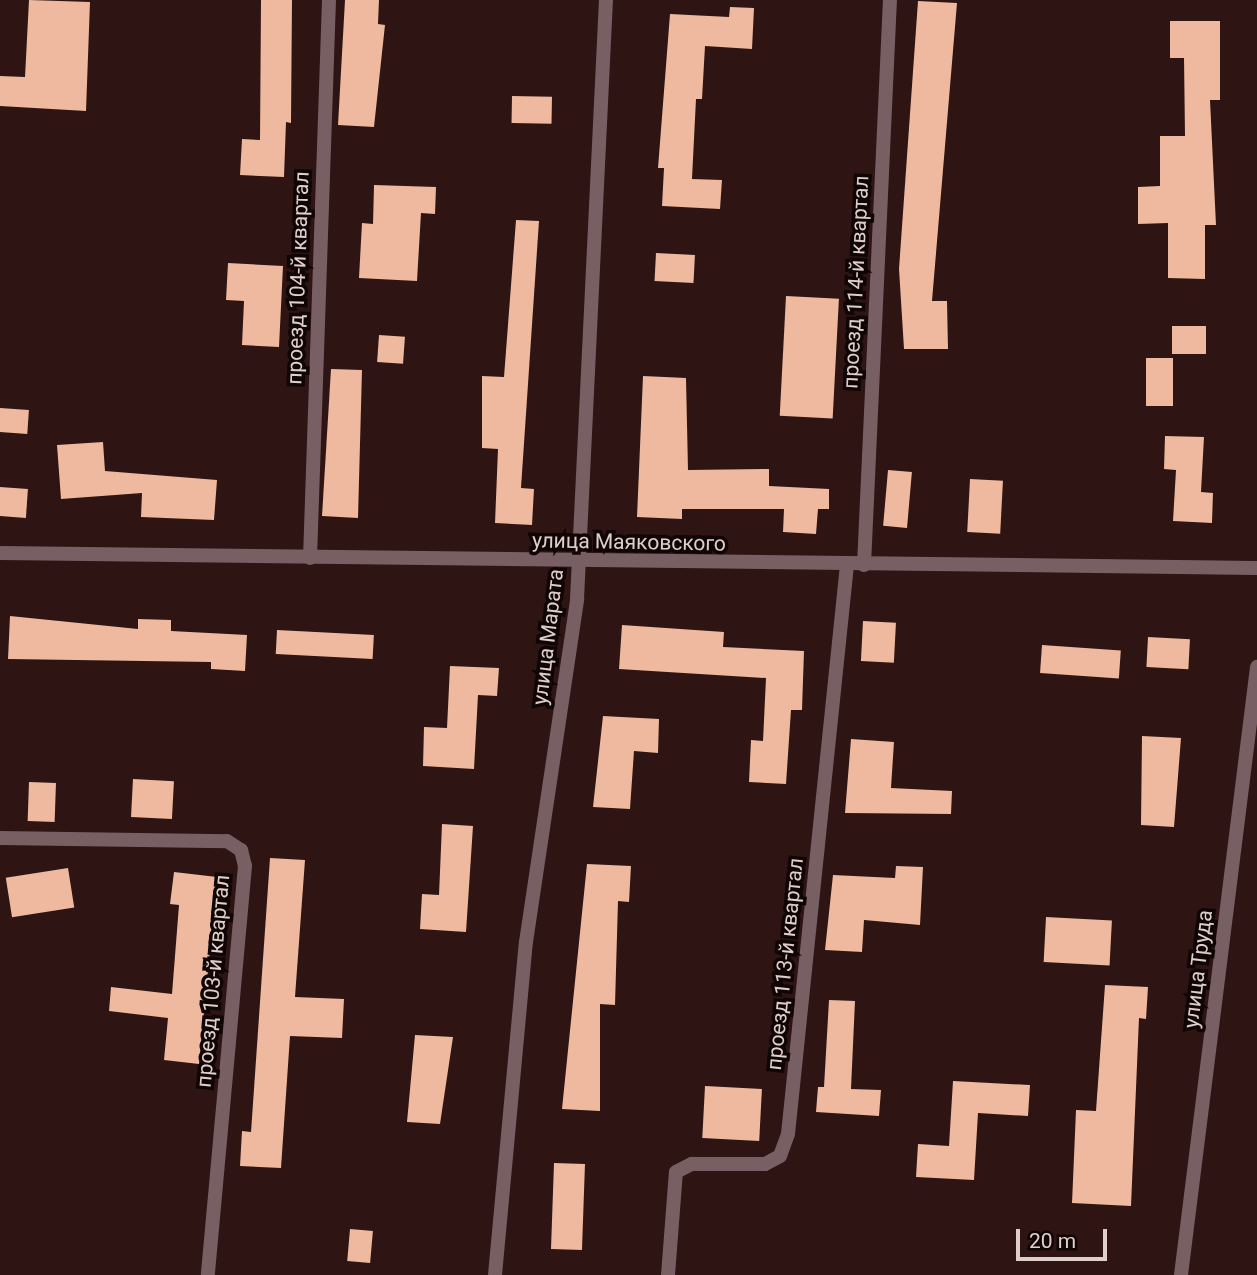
<!DOCTYPE html>
<meta charset="utf-8">
<style>
body{margin:0}
#map{position:relative;width:1257px;height:1275px;overflow:hidden;background:#2e1412;font-family:Roboto,sans-serif}
div>[style]{position:absolute}
.building>*{inset:0;background:#eeb99e;transform-origin:0 0}
.minor>*{height:14px;margin:-7px;padding:0 7px;transform-origin:7px;border-radius:7px;background:#775f64}
span{translate:-50% -50%;white-space:nowrap;text-align:center;line-height:1.15;-webkit-text-stroke:7px #0e0504;paint-order:stroke}
.street-label{font-size:21px;color:#e0cecb}
.scale{position:absolute;left:1016px;top:1229px;width:91px;height:32px;box-sizing:border-box;border:4px solid #e0cecb;border-top:0;padding-left:9px;font-size:21px;line-height:24px;white-space:nowrap;color:#e0cecb;-webkit-text-stroke:5px #0e0504;paint-order:stroke}
</style>
<div id="map">
<div class="building">
<i style="clip-path:polygon(29px 0,90px 2px,86px 111px,0 106px,0 76px,25px 77px)"></i>
<i style="clip-path:polygon(261px 0,292px 0,291px 123px,286px 122px,284px 177px,240px 175px,242px 139px,260px 140px)"></i>
<i style="clip-path:polygon(345px 0,379px 0,378px 24px,385px 25px,374px 127px,338px 125px)"></i>
<i style="clip-path:polygon(918px 1px,957px 3px,932px 301px,947px 301px,948px 349px,904px 349px,899px 269px)"></i>
<i style="clip-path:polygon(730px 7px,754px 8px,752px 49px,705px 46px,702px 99px,696px 99px,692px 179px,722px 180px,720px 209px,662px 206px,664px 168px,658px 168px,670px 14px,729px 17px)"></i>
<i style="clip-path:polygon(1170px 21px,1220px 21px,1220px 100px,1210px 100px,1216px 225px,1205px 225px,1205px 279px,1168px 278px,1168px 223px,1138px 224px,1138px 187px,1160px 186px,1160px 136px,1185px 136px,1184px 58px,1170px 58px)"></i>
<i style="left:512px;top:96px;width:40px;height:27px;rotate:1deg"></i>
<i style="clip-path:polygon(374px 185px,436px 187px,435px 214px,421px 213px,417px 281px,359px 278px,362px 223px,373px 224px)"></i>
<i style="clip-path:polygon(516px 220px,539px 221px,521px 488px,534px 489px,532px 525px,495px 523px,498px 449px,482px 448px,482px 376px,504px 377px)"></i>
<i style="left:656px;top:253px;width:39px;height:28px;rotate:3deg"></i>
<i style="clip-path:polygon(228px 263px,283px 266px,279px 347px,242px 345px,244px 301px,226px 300px)"></i>
<i style="left:786px;top:296px;width:53px;height:120px;rotate:3deg"></i>
<i style="left:1172px;top:326px;width:34px;height:28px"></i>
<i style="left:379px;top:335px;width:26px;height:27px;rotate:4deg"></i>
<i style="left:1173px;top:358px;width:48px;height:27px;rotate:90deg"></i>
<i style="clip-path:polygon(331px 369px,362px 370px,358px 518px,322px 516px)"></i>
<i style="clip-path:polygon(643px 376px,686px 378px,688px 470px,769px 469px,769px 486px,829px 489px,829px 509px,818px 509px,816px 534px,783px 532px,784px 509px,682px 509px,682px 519px,637px 517px)"></i>
<i style="left:0;top:408px;width:29px;height:24px;rotate:4deg"></i>
<i style="clip-path:polygon(1165px 436px,1204px 437px,1201px 492px,1213px 493px,1212px 523px,1173px 521px,1176px 470px,1164px 469px)"></i>
<i style="clip-path:polygon(103px 442px,105px 471px,217px 480px,214px 520px,141px 517px,142px 493px,61px 499px,57px 445px)"></i>
<i style="left:888px;top:470px;width:24px;height:56px;rotate:5deg"></i>
<i style="left:970px;top:479px;width:33px;height:53px;rotate:3deg"></i>
<i style="left:0;top:487px;width:28px;height:29px;rotate:4deg"></i>
<i style="clip-path:polygon(10px 616px,138px 629px,138px 619px,171px 620px,171px 631px,247px 635px,245px 671px,211px 669px,211px 662px,8px 659px)"></i>
<i style="left:863px;top:621px;width:33px;height:40px;rotate:3deg"></i>
<i style="clip-path:polygon(622px 625px,724px 632px,723px 647px,804px 651px,802px 710px,791px 710px,786px 784px,749px 782px,751px 740px,763px 741px,766px 678px,619px 669px)"></i>
<i style="left:277px;top:630px;width:97px;height:24px;rotate:3deg"></i>
<i style="left:1148px;top:637px;width:42px;height:30px;rotate:3deg"></i>
<i style="left:1042px;top:645px;width:79px;height:28px;rotate:4deg"></i>
<i style="clip-path:polygon(450px 666px,499px 668px,497px 696px,478px 695px,474px 769px,423px 766px,424px 727px,447px 728px)"></i>
<i style="clip-path:polygon(603px 716px,659px 719px,658px 753px,634px 751px,630px 809px,593px 807px)"></i>
<i style="clip-path:polygon(1142px 736px,1181px 738px,1174px 827px,1141px 825px)"></i>
<i style="clip-path:polygon(851px 739px,894px 742px,891px 788px,952px 791px,951px 814px,845px 813px)"></i>
<i style="left:133px;top:779px;width:41px;height:38px;rotate:3deg"></i>
<i style="left:29px;top:782px;width:27px;height:39px;rotate:2deg"></i>
<i style="clip-path:polygon(442px 824px,473px 826px,466px 932px,420px 929px,422px 894px,439px 895px)"></i>
<i style="clip-path:polygon(270px 858px,305px 860px,295px 997px,344px 999px,342px 1038px,290px 1036px,281px 1168px,240px 1166px,242px 1131px,251px 1132px)"></i>
<i style="clip-path:polygon(587px 864px,631px 866px,629px 902px,618px 901px,615px 1005px,600px 1004px,600px 1111px,562px 1109px)"></i>
<i style="clip-path:polygon(896px 866px,923px 867px,920px 925px,864px 920px,862px 952px,825px 950px,833px 875px,895px 878px)"></i>
<i style="left:68px;top:868px;width:40px;height:63px;rotate:81deg"></i>
<i style="clip-path:polygon(174px 872px,217px 877px,199px 1064px,164px 1060px,168px 1018px,109px 1011px,111px 987px,172px 994px,179px 905px,170px 904px)"></i>
<i style="left:1046px;top:917px;width:66px;height:45px;rotate:3deg"></i>
<i style="clip-path:polygon(1105px 985px,1148px 987px,1146px 1019px,1139px 1018px,1131px 1206px,1072px 1203px,1076px 1110px,1096px 1111px)"></i>
<i style="clip-path:polygon(829px 1000px,855px 1001px,851px 1089px,881px 1090px,879px 1116px,816px 1112px,818px 1087px,824px 1087px)"></i>
<i style="clip-path:polygon(415px 1035px,453px 1037px,440px 1124px,407px 1122px)"></i>
<i style="clip-path:polygon(953px 1081px,1030px 1085px,1028px 1116px,978px 1113px,974px 1180px,916px 1177px,918px 1144px,949px 1146px)"></i>
<i style="left:705px;top:1086px;width:57px;height:52px;rotate:3deg"></i>
<i style="left:554px;top:1163px;width:31px;height:86px;rotate:2deg"></i>
<i style="left:350px;top:1229px;width:23px;height:32px;rotate:5deg"></i>
</div>
<div class="minor">
<i style="left:0;top:553px;width:1257px;rotate:0.68deg"></i>
<i style="left:310px;top:558px;width:558px;rotate:-88.05deg"></i>
<i style="left:864px;top:565px;width:566px;rotate:-87.37deg"></i>
<i style="left:0;top:838px;width:227px;rotate:0.8deg"></i>
<i style="left:227px;top:841px;width:17px;rotate:33deg"></i>
<i style="left:241px;top:850px;width:16px;rotate:76deg"></i>
<i style="left:245px;top:866px;width:411px;rotate:95.2deg"></i>
<i style="left:495px;top:1275px;width:334px;rotate:-84.7deg"></i>
<i style="left:526px;top:942px;width:347px;rotate:-81.5deg"></i>
<i style="left:577px;top:599px;width:600px;rotate:-87.23deg"></i>
<i style="left:668px;top:1275px;width:103px;rotate:-85.6deg"></i>
<i style="left:676px;top:1172px;width:18px;rotate:-27deg"></i>
<i style="left:692px;top:1164px;width:73px"></i>
<i style="left:765px;top:1164px;width:17px;rotate:-28deg"></i>
<i style="left:780px;top:1156px;width:23px;rotate:-70deg"></i>
<i style="left:788px;top:1134px;width:572px;rotate:-84.08deg"></i>
<i style="left:1181px;top:1275px;width:613px;rotate:-82.87deg"></i>
</div>
<div class="street-label">
<span style="left:298px;top:278px;rotate:-88deg">проезд 104-й квартал</span>
<span style="left:856px;top:282px;rotate:-87deg">проезд 114-й квартал</span>
<span style="left:629px;top:542px;rotate:1deg">улица Маяковского</span>
<span style="left:548px;top:637px;rotate:-83deg">улица Марата</span>
<span style="left:785px;top:964px;rotate:-84deg">проезд 113-й квартал</span>
<span style="left:1198px;top:969px;rotate:-83deg">улица Труда</span>
<span style="left:213px;top:981px;rotate:-85deg">проезд 103-й квартал</span>
</div>
<div class="scale">20 m</div>
</div>
